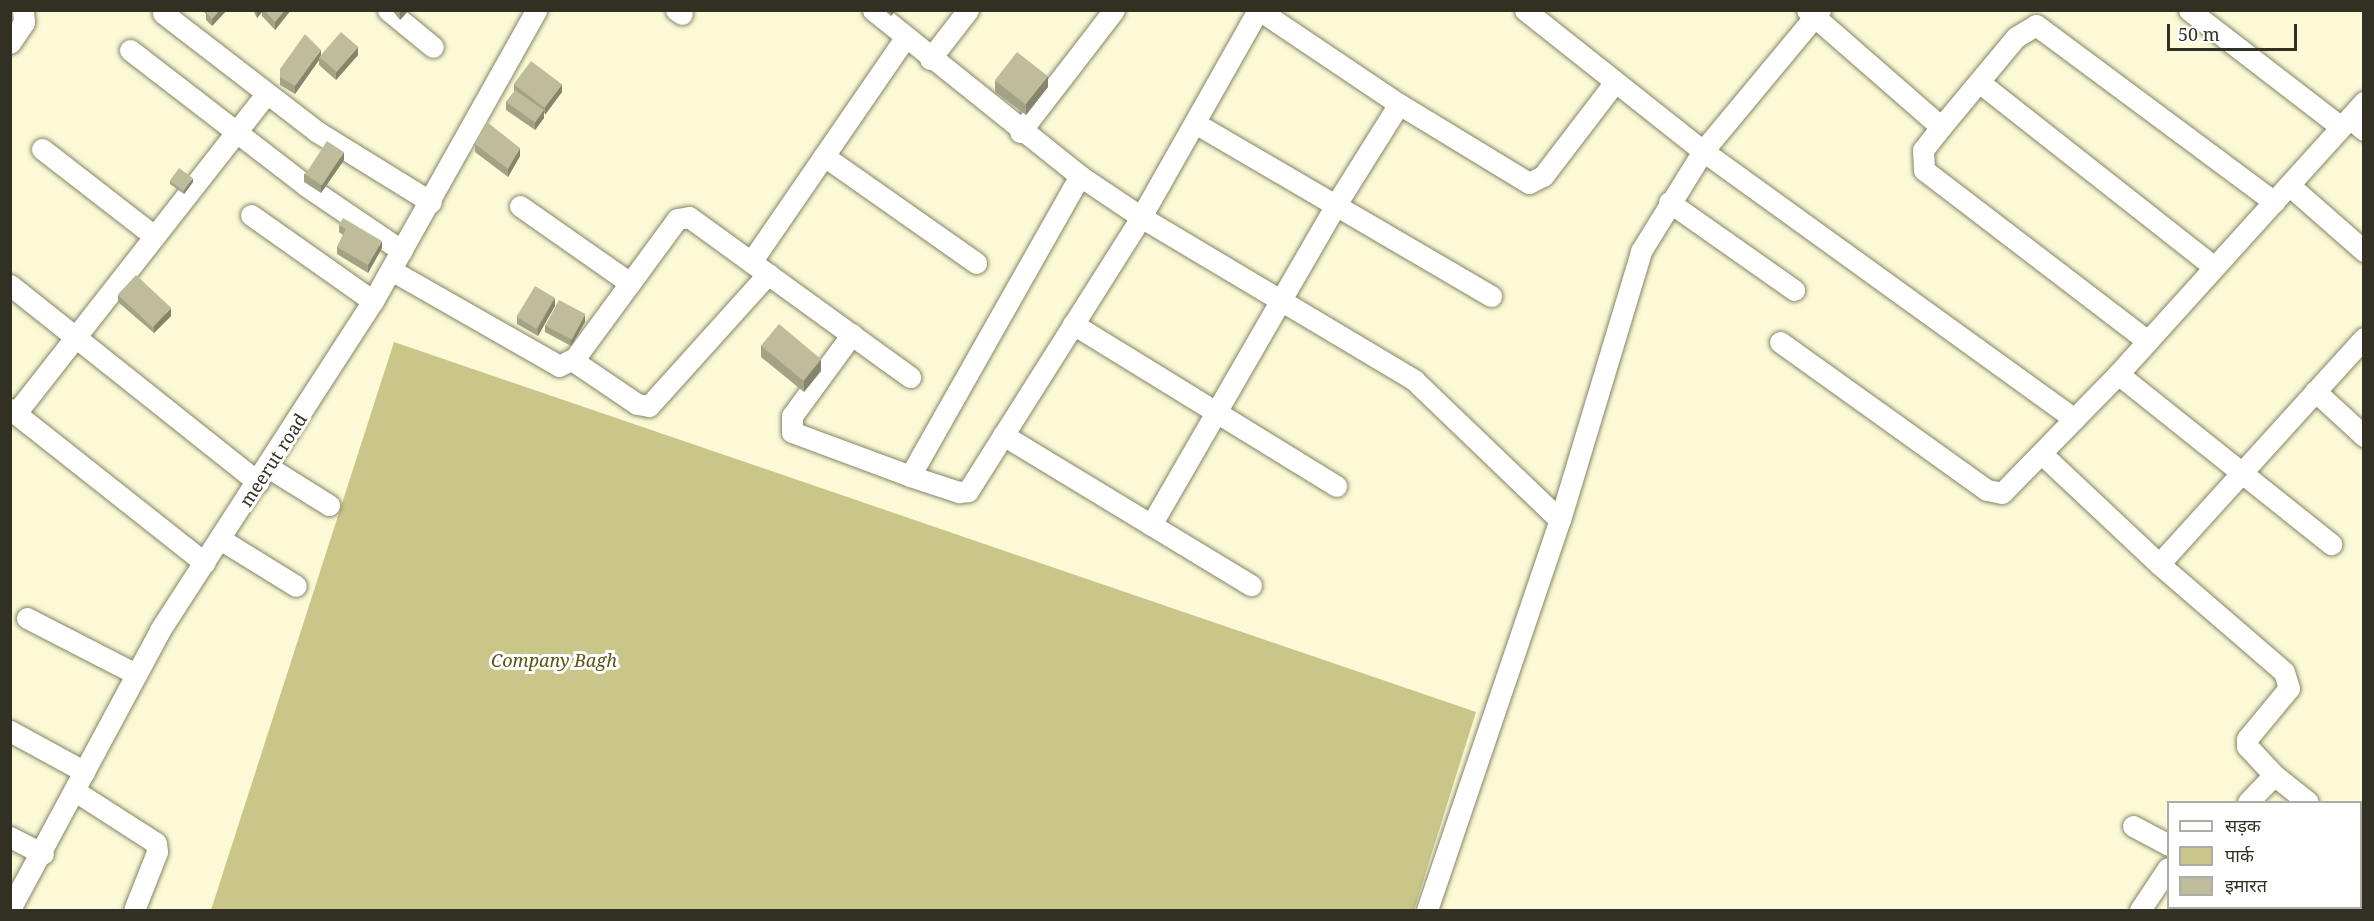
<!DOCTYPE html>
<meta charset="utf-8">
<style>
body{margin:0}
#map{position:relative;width:2374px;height:921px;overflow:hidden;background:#fbf9d6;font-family:"Noto Serif","Noto Sans Devanagari",serif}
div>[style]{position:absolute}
.green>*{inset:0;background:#cac689}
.roads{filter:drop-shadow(0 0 2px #868465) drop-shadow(0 0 2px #868465)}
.minor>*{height:21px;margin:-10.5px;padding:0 10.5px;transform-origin:10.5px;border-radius:10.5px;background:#fff}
.wall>*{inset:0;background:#a3a285}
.shaded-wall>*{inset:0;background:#85846c}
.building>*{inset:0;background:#bebc9b;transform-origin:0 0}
span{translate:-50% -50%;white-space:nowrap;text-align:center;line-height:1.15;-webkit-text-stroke:6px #fff;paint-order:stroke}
.street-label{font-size:18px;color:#313023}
.park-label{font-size:18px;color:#5a5513;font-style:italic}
.frame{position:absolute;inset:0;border:12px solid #313023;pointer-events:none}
.legend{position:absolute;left:2167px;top:801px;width:195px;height:108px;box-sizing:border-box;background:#fff;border:2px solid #adaca7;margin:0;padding:8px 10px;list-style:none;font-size:18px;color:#313023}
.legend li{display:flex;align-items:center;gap:12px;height:30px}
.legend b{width:30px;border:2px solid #adaca7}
.scale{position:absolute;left:2167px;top:24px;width:130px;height:27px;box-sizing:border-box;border:3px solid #313023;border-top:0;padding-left:8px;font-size:18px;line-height:21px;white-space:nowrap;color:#313023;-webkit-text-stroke:4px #fff;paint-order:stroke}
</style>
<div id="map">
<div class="green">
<i style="clip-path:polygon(394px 342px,1476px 712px,1414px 910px,211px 910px)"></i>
</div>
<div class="roads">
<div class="minor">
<i style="left:388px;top:10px;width:58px;rotate:39.4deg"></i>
<i style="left:676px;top:10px;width:7px;rotate:34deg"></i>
<i style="left:873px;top:10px;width:265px;rotate:38.7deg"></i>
<i style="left:1080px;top:176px;width:73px;rotate:33.9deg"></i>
<i style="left:1141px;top:217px;width:318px;rotate:30.8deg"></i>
<i style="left:1414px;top:380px;width:202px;rotate:43.8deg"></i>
<i style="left:1259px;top:10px;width:169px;rotate:33.9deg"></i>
<i style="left:1399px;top:104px;width:152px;rotate:31.3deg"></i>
<i style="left:1529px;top:183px;width:16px;rotate:-27deg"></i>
<i style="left:1543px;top:176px;width:117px;rotate:-52.6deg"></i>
<i style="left:1525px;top:10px;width:227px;rotate:38.4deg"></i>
<i style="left:1703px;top:151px;width:458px;rotate:35.8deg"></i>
<i style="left:1807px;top:10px;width:178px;rotate:41.1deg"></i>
<i style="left:1941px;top:127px;width:117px;rotate:-50.2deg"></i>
<i style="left:2016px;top:37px;width:23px;rotate:-31deg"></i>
<i style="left:2036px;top:25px;width:297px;rotate:36.6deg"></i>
<i style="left:2189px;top:10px;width:192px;rotate:37.6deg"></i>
<i style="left:163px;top:13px;width:193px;rotate:37.6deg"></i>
<i style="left:316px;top:131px;width:135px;rotate:31.7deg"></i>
<i style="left:10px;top:43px;width:25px;rotate:-56deg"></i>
<i style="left:24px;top:22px;width:12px;rotate:-95deg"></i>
<i style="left:130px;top:50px;width:221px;rotate:37.6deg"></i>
<i style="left:305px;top:185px;width:117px;rotate:34.2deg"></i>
<i style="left:930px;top:59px;width:62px;rotate:-52.2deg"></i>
<i style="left:1979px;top:82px;width:298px;rotate:38.2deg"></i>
<i style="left:2350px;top:118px;width:18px;rotate:41deg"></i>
<i style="left:1195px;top:123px;width:343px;rotate:30.3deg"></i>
<i style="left:1941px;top:127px;width:29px;rotate:128deg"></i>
<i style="left:1923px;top:150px;width:20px;rotate:87deg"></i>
<i style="left:1924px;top:170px;width:280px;rotate:37.4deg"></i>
<i style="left:1020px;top:132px;width:154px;rotate:-52.4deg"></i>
<i style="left:42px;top:149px;width:142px;rotate:37.8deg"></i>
<i style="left:824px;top:156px;width:186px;rotate:35.1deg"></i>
<i style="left:2289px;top:185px;width:100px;rotate:41.3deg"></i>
<i style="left:1669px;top:202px;width:153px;rotate:35.1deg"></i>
<i style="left:520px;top:206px;width:134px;rotate:35deg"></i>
<i style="left:251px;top:215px;width:149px;rotate:35.2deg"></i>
<i style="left:751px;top:262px;width:272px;rotate:-55.5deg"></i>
<i style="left:391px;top:270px;width:193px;rotate:29.7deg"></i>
<i style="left:559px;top:366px;width:18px;rotate:-27deg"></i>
<i style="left:575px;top:358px;width:172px;rotate:-53.7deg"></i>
<i style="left:677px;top:219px;width:12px;rotate:-9deg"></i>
<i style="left:689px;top:217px;width:273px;rotate:35.9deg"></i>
<i style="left:10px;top:285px;width:317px;rotate:38.5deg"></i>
<i style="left:1073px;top:324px;width:309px;rotate:31.6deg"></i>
<i style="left:852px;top:334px;width:102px;rotate:126.2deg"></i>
<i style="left:792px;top:416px;width:16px;rotate:90deg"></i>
<i style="left:792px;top:432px;width:126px;rotate:20.4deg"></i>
<i style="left:910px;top:476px;width:52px;rotate:18.1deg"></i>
<i style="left:959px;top:492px;width:9px;rotate:-6deg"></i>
<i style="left:968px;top:491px;width:324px;rotate:-57.7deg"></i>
<i style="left:1141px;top:217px;width:238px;rotate:-60.5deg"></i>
<i style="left:1780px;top:342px;width:254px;rotate:35.6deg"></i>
<i style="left:1987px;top:490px;width:15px;rotate:11deg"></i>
<i style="left:2002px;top:493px;width:166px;rotate:-45.7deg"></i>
<i style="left:2118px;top:374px;width:367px;rotate:-47.9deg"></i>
<i style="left:572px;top:360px;width:78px;rotate:34.1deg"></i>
<i style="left:637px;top:404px;width:12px;rotate:9deg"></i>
<i style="left:649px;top:406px;width:178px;rotate:-48deg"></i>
<i style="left:2118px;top:374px;width:273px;rotate:38.6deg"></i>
<i style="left:2315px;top:391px;width:67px;rotate:42.6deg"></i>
<i style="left:10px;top:409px;width:248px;rotate:38.3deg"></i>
<i style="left:16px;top:413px;width:405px;rotate:-51.9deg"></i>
<i style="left:1003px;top:435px;width:290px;rotate:31.2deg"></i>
<i style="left:2043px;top:455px;width:159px;rotate:43.2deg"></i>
<i style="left:2159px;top:564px;width:165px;rotate:40.8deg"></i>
<i style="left:2284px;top:672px;width:17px;rotate:73deg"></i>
<i style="left:2289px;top:688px;width:66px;rotate:129.5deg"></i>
<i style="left:2247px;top:739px;width:7px;rotate:90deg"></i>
<i style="left:2247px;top:746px;width:40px;rotate:47deg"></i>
<i style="left:2274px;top:775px;width:43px;rotate:38.5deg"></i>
<i style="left:268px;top:467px;width:72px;rotate:31.9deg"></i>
<i style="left:910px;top:476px;width:345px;rotate:-60.5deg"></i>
<i style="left:1151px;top:525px;width:368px;rotate:-60deg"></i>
<i style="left:1335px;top:206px;width:120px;rotate:-57.9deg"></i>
<i style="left:220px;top:539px;width:89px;rotate:31.7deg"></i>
<i style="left:2159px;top:564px;width:305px;rotate:-47.8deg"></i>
<i style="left:27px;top:618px;width:123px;rotate:27.2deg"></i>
<i style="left:10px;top:731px;width:85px;rotate:28.7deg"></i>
<i style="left:75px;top:791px;width:96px;rotate:32.7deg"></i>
<i style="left:156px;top:843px;width:9px;rotate:84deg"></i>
<i style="left:157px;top:852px;width:62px;rotate:111.6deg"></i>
<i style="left:2248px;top:802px;width:37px;rotate:-46deg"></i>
<i style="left:2133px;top:826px;width:40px;rotate:28deg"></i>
<i style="left:10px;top:837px;width:37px;rotate:27deg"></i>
<i style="left:2360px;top:846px;width:4px;rotate:27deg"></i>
<i style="left:2290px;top:908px;width:4px;rotate:27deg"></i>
<i style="left:10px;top:909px;width:317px;rotate:-61.7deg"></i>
<i style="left:160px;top:630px;width:392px;rotate:-57.1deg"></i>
<i style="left:373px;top:301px;width:334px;rotate:-60.7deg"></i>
<i style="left:1427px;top:910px;width:412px;rotate:-71.2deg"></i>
<i style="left:1560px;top:520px;width:281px;rotate:-73.2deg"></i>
<i style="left:1641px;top:251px;width:118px;rotate:-58.2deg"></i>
<i style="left:1703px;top:151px;width:183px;rotate:-50.3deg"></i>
<i style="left:2140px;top:910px;width:50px;rotate:-56.3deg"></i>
</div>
</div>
<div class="wall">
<i style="clip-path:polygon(202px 10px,227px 10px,212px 26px,206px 20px,206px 14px)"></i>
<i style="clip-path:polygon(253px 10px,291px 10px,275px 30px,262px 16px,262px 12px,257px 18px)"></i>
<i style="clip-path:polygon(392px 10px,409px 10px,400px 20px)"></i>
<i style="clip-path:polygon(884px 10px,896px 10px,891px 16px)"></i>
<i style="clip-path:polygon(321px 55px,358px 55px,336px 80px,319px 65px,319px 60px,295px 94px,280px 85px,280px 69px)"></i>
<i style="clip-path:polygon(995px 81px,1048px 87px,1026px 115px,995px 92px)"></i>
<i style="clip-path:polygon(514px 84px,562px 92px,544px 114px,544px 118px,535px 130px,506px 110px,506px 102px,514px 92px)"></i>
<i style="clip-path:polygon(475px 144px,520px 156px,508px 177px,475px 152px)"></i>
<i style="clip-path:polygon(344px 160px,321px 193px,304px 182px,304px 174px)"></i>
<i style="clip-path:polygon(170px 181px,193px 182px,184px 194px,170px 184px)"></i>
<i style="clip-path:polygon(339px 225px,382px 248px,368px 273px,337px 254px,337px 247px,343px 235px,339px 232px)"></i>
<i style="clip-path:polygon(118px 295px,171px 316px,154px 333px,118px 302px)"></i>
<i style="clip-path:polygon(555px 298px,538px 336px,517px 324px,517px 317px)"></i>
<i style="clip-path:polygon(585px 322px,571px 346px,545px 332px,545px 325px)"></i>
<i style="clip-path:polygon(761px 345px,821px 371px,804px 392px,761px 357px)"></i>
</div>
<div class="shaded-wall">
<i style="clip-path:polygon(220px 10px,227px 10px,212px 26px,212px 19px)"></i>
<i style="clip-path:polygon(257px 10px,262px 10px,262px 12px,257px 18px)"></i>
<i style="clip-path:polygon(285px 10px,291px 10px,275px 30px,275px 22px)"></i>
<i style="clip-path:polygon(402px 10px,409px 10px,400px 20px,400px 13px)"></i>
<i style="clip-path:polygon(891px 10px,896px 10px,891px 16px)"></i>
<i style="clip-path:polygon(358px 47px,358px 55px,336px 80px,336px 72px)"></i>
<i style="clip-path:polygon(321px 50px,321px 57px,319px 57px,319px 60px,295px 94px,295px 86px)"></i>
<i style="clip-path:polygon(1048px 76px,1048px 87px,1026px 115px,1026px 104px)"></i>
<i style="clip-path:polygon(562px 84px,562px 92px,545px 115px,545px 107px)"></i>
<i style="clip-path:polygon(544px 110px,544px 118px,535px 130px,535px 123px)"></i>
<i style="clip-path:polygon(520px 148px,520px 156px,508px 177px,508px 169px)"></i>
<i style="clip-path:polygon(344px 152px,344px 160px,321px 193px,321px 186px)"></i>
<i style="clip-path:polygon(193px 178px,193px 182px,184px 194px,184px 190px)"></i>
<i style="clip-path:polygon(382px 241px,382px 248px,368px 273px,368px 265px)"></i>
<i style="clip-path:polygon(555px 298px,555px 306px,538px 336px,538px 329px)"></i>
<i style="clip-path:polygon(171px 308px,171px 316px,154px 333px,154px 326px)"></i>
<i style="clip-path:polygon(585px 314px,585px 322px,571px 346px,571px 339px)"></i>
<i style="clip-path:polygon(821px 359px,821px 371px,804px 392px,804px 381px)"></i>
</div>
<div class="building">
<i style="clip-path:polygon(207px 10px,220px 10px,212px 19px,206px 12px)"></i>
<i style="clip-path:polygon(264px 10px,285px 10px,275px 22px)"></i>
<i style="left:341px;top:32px;width:23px;height:33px;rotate:41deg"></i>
<i style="clip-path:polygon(305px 34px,321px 50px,295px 86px,280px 77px,280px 69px)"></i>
<i style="left:1017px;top:52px;width:39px;height:36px;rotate:38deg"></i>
<i style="left:531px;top:61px;width:39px;height:29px;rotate:37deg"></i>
<i style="left:515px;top:90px;width:35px;height:15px;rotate:35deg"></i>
<i style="clip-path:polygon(487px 122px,520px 148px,508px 169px,475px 144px)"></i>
<i style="left:327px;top:141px;width:20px;height:40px;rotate:33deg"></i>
<i style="left:179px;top:168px;width:17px;height:16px;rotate:36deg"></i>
<i style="clip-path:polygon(343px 218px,382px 241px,368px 265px,337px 247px,346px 229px,339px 225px)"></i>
<i style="left:136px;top:275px;width:48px;height:27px;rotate:43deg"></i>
<i style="left:535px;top:286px;width:23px;height:36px;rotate:31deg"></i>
<i style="left:559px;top:300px;width:30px;height:29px;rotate:28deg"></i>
<i style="left:779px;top:324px;width:55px;height:28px;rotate:40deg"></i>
</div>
<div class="street-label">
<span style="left:273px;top:460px;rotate:-57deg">meerut road</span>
</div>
<div class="park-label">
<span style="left:554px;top:660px">Company Bagh</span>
</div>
<div class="frame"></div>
<ul class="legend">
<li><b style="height:8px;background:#fff"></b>सड़क</li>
<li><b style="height:16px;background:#cac689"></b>पार्क</li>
<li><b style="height:16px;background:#bebc9b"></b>इमारत</li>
</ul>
<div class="scale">50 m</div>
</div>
